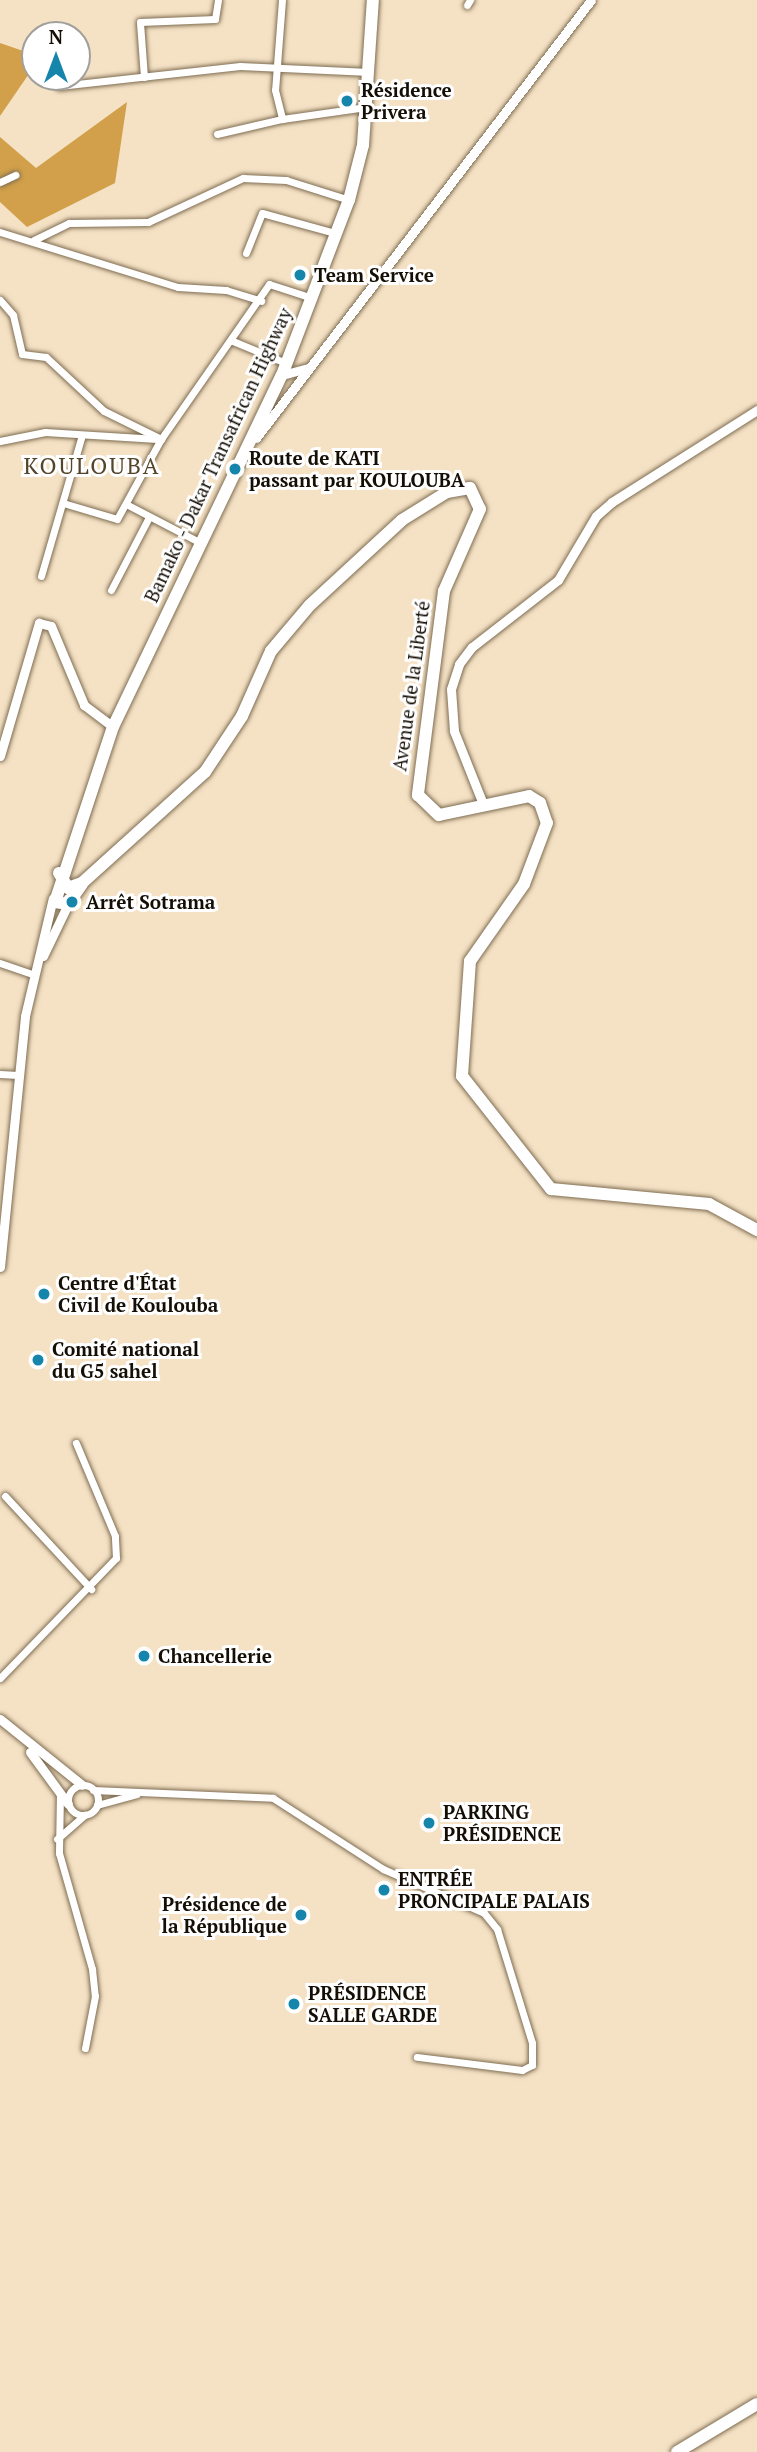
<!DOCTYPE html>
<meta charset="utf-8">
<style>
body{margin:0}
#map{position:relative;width:757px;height:2452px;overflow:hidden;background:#f5e1c4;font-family:"PT Serif",serif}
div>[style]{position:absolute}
.forest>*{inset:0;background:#d2a04a}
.roads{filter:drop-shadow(0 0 2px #7e6d52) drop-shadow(0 0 2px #7e6d52)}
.minor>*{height:7px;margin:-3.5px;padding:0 3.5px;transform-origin:3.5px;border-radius:3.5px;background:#fff}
.minor>.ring{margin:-3.5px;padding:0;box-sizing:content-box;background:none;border:7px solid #fff;border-radius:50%}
.tertiary>*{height:9px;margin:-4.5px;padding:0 4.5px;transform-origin:4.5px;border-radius:4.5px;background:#fff}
.trunk>*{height:12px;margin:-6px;padding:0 6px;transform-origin:6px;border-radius:6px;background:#fff}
.dots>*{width:19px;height:19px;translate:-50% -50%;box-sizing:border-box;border:4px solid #fff;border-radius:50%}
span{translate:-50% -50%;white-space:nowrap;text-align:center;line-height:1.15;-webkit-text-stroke:6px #fff;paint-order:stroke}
.poi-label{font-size:19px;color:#140e05;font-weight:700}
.left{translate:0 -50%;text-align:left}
.right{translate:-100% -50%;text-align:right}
.street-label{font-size:19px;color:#140e05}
.quarter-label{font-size:23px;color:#54442b;letter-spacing:2px}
.north{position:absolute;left:21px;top:21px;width:70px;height:70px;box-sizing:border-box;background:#fff;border:2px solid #a19f9b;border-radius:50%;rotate:0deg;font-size:19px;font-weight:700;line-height:28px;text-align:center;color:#140e05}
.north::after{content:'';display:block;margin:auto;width:24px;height:32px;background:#1685ac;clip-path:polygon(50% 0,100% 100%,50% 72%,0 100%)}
</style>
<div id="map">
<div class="forest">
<i style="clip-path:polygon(0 43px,35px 55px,35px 65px,0 116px)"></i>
<i style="clip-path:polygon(127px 102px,115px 183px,27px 227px,0 202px,0 137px,36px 168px)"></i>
</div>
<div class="roads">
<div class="minor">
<i style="left:282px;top:0;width:90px;rotate:94.4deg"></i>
<i style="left:275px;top:90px;width:30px;rotate:76deg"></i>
<i style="left:282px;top:119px;width:85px;rotate:-8.1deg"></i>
<i style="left:467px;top:5px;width:6px;rotate:-59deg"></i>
<i style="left:144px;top:77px;width:55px;rotate:-94.2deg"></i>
<i style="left:140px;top:22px;width:75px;rotate:-2.3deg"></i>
<i style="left:215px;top:19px;width:19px;rotate:-81deg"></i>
<i style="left:59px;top:86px;width:182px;rotate:-6.3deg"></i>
<i style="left:240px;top:66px;width:129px;rotate:2.7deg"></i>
<i style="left:217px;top:134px;width:67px;rotate:-13deg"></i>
<i style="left:0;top:182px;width:17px;rotate:-25deg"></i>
<i style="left:0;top:232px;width:186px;rotate:17.2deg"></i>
<i style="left:178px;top:287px;width:48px;rotate:3.6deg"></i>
<i style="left:226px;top:290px;width:37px;rotate:17deg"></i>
<i style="left:34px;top:240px;width:39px;rotate:-26deg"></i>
<i style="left:69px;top:223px;width:79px;rotate:-0.7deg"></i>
<i style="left:148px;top:222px;width:105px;rotate:-24.9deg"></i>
<i style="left:243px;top:178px;width:43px;rotate:2.7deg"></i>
<i style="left:286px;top:180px;width:66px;rotate:17.6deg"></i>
<i style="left:246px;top:253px;width:43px;rotate:-68.2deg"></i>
<i style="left:262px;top:213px;width:76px;rotate:15.3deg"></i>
<i style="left:0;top:300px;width:20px;rotate:49deg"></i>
<i style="left:13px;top:315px;width:40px;rotate:77deg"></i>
<i style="left:22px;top:354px;width:24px;rotate:7deg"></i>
<i style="left:46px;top:357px;width:79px;rotate:43deg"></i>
<i style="left:104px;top:411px;width:64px;rotate:26.2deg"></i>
<i style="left:233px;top:341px;width:57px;rotate:22.5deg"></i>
<i style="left:0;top:441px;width:46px;rotate:-11.3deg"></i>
<i style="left:45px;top:432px;width:112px;rotate:3.6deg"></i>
<i style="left:63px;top:503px;width:56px;rotate:16.5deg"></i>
<i style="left:117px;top:519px;width:91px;rotate:-61.2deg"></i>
<i style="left:161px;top:439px;width:189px;rotate:-55.1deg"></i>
<i style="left:269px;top:284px;width:45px;rotate:18deg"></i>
<i style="left:126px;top:504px;width:82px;rotate:27.5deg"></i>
<i style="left:41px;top:576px;width:147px;rotate:-73.8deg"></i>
<i style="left:111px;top:590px;width:80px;rotate:-62.5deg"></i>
<i style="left:0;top:963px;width:37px;rotate:19deg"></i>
<i style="left:0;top:1074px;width:18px;rotate:3deg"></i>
<i style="left:5px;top:1496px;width:127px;rotate:47.2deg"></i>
<i style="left:0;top:1678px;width:167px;rotate:-46deg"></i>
<i style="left:116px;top:1558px;width:22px;rotate:-93deg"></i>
<i style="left:115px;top:1536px;width:101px;rotate:-112.8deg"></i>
<i class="ring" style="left:68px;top:1785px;width:23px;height:23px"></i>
<i style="left:93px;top:1790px;width:180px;rotate:2.5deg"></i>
<i style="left:273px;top:1798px;width:131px;rotate:32.8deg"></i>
<i style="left:383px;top:1869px;width:110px;rotate:23.5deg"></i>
<i style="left:484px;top:1913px;width:21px;rotate:51deg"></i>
<i style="left:497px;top:1929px;width:119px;rotate:72.9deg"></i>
<i style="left:532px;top:2043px;width:22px;rotate:90deg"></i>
<i style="left:532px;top:2065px;width:11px;rotate:153deg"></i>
<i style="left:522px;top:2070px;width:106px;rotate:-172.9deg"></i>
<i style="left:60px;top:1793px;width:60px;rotate:91deg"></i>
<i style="left:59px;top:1853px;width:121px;rotate:74.1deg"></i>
<i style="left:92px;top:1969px;width:27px;rotate:84deg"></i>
<i style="left:95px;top:1996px;width:53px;rotate:100.9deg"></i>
<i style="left:97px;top:1805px;width:41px;rotate:-15.4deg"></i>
<i style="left:57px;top:1839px;width:37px;rotate:-41deg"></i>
</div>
<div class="tertiary">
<i style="left:282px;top:375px;width:27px;rotate:-15deg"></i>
<i style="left:256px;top:438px;width:551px;rotate:-52.59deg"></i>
<i style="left:0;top:756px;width:139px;rotate:-73.7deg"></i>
<i style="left:39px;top:623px;width:12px;rotate:14deg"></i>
<i style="left:51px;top:626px;width:86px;rotate:67.3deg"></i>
<i style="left:84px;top:705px;width:36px;rotate:37deg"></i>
<i style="left:483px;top:804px;width:79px;rotate:-111.7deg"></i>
<i style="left:454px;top:731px;width:42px;rotate:-94.1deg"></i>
<i style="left:451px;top:689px;width:26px;rotate:-72deg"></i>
<i style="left:459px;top:664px;width:21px;rotate:-53deg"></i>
<i style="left:472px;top:647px;width:109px;rotate:-37.9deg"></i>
<i style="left:558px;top:580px;width:74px;rotate:-59.3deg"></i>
<i style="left:596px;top:516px;width:21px;rotate:-41deg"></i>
<i style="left:612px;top:502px;width:172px;rotate:-32.4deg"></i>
<i style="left:43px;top:956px;width:58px;rotate:-64.3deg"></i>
<i style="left:0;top:1267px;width:252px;rotate:-84.3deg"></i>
<i style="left:25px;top:1016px;width:121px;rotate:-76.7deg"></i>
<i style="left:0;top:1719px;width:105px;rotate:38.8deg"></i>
<i style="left:30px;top:1752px;width:64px;rotate:53.8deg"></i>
</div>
<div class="trunk">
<i style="left:59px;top:873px;width:17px;rotate:59deg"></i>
<i style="left:68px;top:888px;width:15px;rotate:-20deg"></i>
<i style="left:82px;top:883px;width:166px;rotate:-42.1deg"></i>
<i style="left:205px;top:772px;width:67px;rotate:-56.5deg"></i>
<i style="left:242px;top:716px;width:71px;rotate:-66deg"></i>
<i style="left:271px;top:651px;width:60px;rotate:-49.7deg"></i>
<i style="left:310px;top:605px;width:125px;rotate:-42.7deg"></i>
<i style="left:402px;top:520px;width:53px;rotate:-31.9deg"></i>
<i style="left:447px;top:492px;width:23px;rotate:-10deg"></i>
<i style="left:470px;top:488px;width:23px;rotate:65deg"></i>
<i style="left:480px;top:509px;width:90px;rotate:113.7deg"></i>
<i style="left:444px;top:591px;width:206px;rotate:97.3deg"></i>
<i style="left:418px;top:795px;width:29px;rotate:44deg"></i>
<i style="left:439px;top:815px;width:92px;rotate:-11.9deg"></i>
<i style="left:529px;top:796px;width:13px;rotate:32deg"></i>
<i style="left:540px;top:803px;width:21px;rotate:71deg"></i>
<i style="left:547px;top:823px;width:65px;rotate:110.7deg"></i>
<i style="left:524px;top:884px;width:94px;rotate:125deg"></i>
<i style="left:470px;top:961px;width:115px;rotate:94deg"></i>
<i style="left:462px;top:1076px;width:144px;rotate:51.8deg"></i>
<i style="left:551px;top:1189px;width:159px;rotate:5.4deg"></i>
<i style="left:709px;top:1204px;width:55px;rotate:28.4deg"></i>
<i style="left:82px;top:884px;width:24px;rotate:125deg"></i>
<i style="left:68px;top:904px;width:13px;rotate:-171deg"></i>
<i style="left:55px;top:902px;width:184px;rotate:-71.7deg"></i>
<i style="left:113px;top:727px;width:390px;rotate:-64.4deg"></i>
<i style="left:282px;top:375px;width:187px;rotate:-69.1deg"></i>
<i style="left:349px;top:200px;width:57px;rotate:-75.7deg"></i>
<i style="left:363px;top:145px;width:145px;rotate:-86.1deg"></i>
<i style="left:677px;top:2452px;width:93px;rotate:-31deg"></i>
</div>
</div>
<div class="dots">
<i style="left:347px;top:101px;background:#1685ac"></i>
<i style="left:300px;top:275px;background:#1685ac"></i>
<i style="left:235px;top:469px;background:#1685ac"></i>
<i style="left:72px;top:902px;background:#1685ac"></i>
<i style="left:44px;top:1294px;background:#1685ac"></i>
<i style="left:38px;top:1360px;background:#1685ac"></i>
<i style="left:144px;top:1656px;background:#1685ac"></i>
<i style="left:429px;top:1823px;background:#1685ac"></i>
<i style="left:384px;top:1890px;background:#1685ac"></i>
<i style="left:301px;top:1915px;background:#1685ac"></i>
<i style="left:294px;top:2004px;background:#1685ac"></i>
</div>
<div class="poi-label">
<span class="left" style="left:361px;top:101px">Résidence<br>Privera</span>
<span class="left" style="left:314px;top:275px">Team Service</span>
<span class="left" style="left:249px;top:469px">Route de KATI<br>passant par KOULOUBA</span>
<span class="left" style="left:86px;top:902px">Arrêt Sotrama</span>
<span class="left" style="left:58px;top:1294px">Centre d'État<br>Civil de Koulouba</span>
<span class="left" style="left:52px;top:1360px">Comité national<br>du G5 sahel</span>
<span class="left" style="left:158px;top:1656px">Chancellerie</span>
<span class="left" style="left:443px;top:1823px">PARKING<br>PRÉSIDENCE</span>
<span class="left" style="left:398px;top:1890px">ENTRÉE<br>PRONCIPALE PALAIS</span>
<span class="right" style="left:287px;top:1915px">Présidence de<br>la République</span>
<span class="left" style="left:308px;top:2004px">PRÉSIDENCE<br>SALLE GARDE</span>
</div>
<div class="street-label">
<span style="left:218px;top:455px;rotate:-65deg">Bamako - Dakar Transafrican Highway</span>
<span style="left:411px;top:686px;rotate:-82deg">Avenue de la Liberté</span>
</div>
<div class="quarter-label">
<span style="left:92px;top:466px">KOULOUBA</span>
</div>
<div class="north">N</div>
</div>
